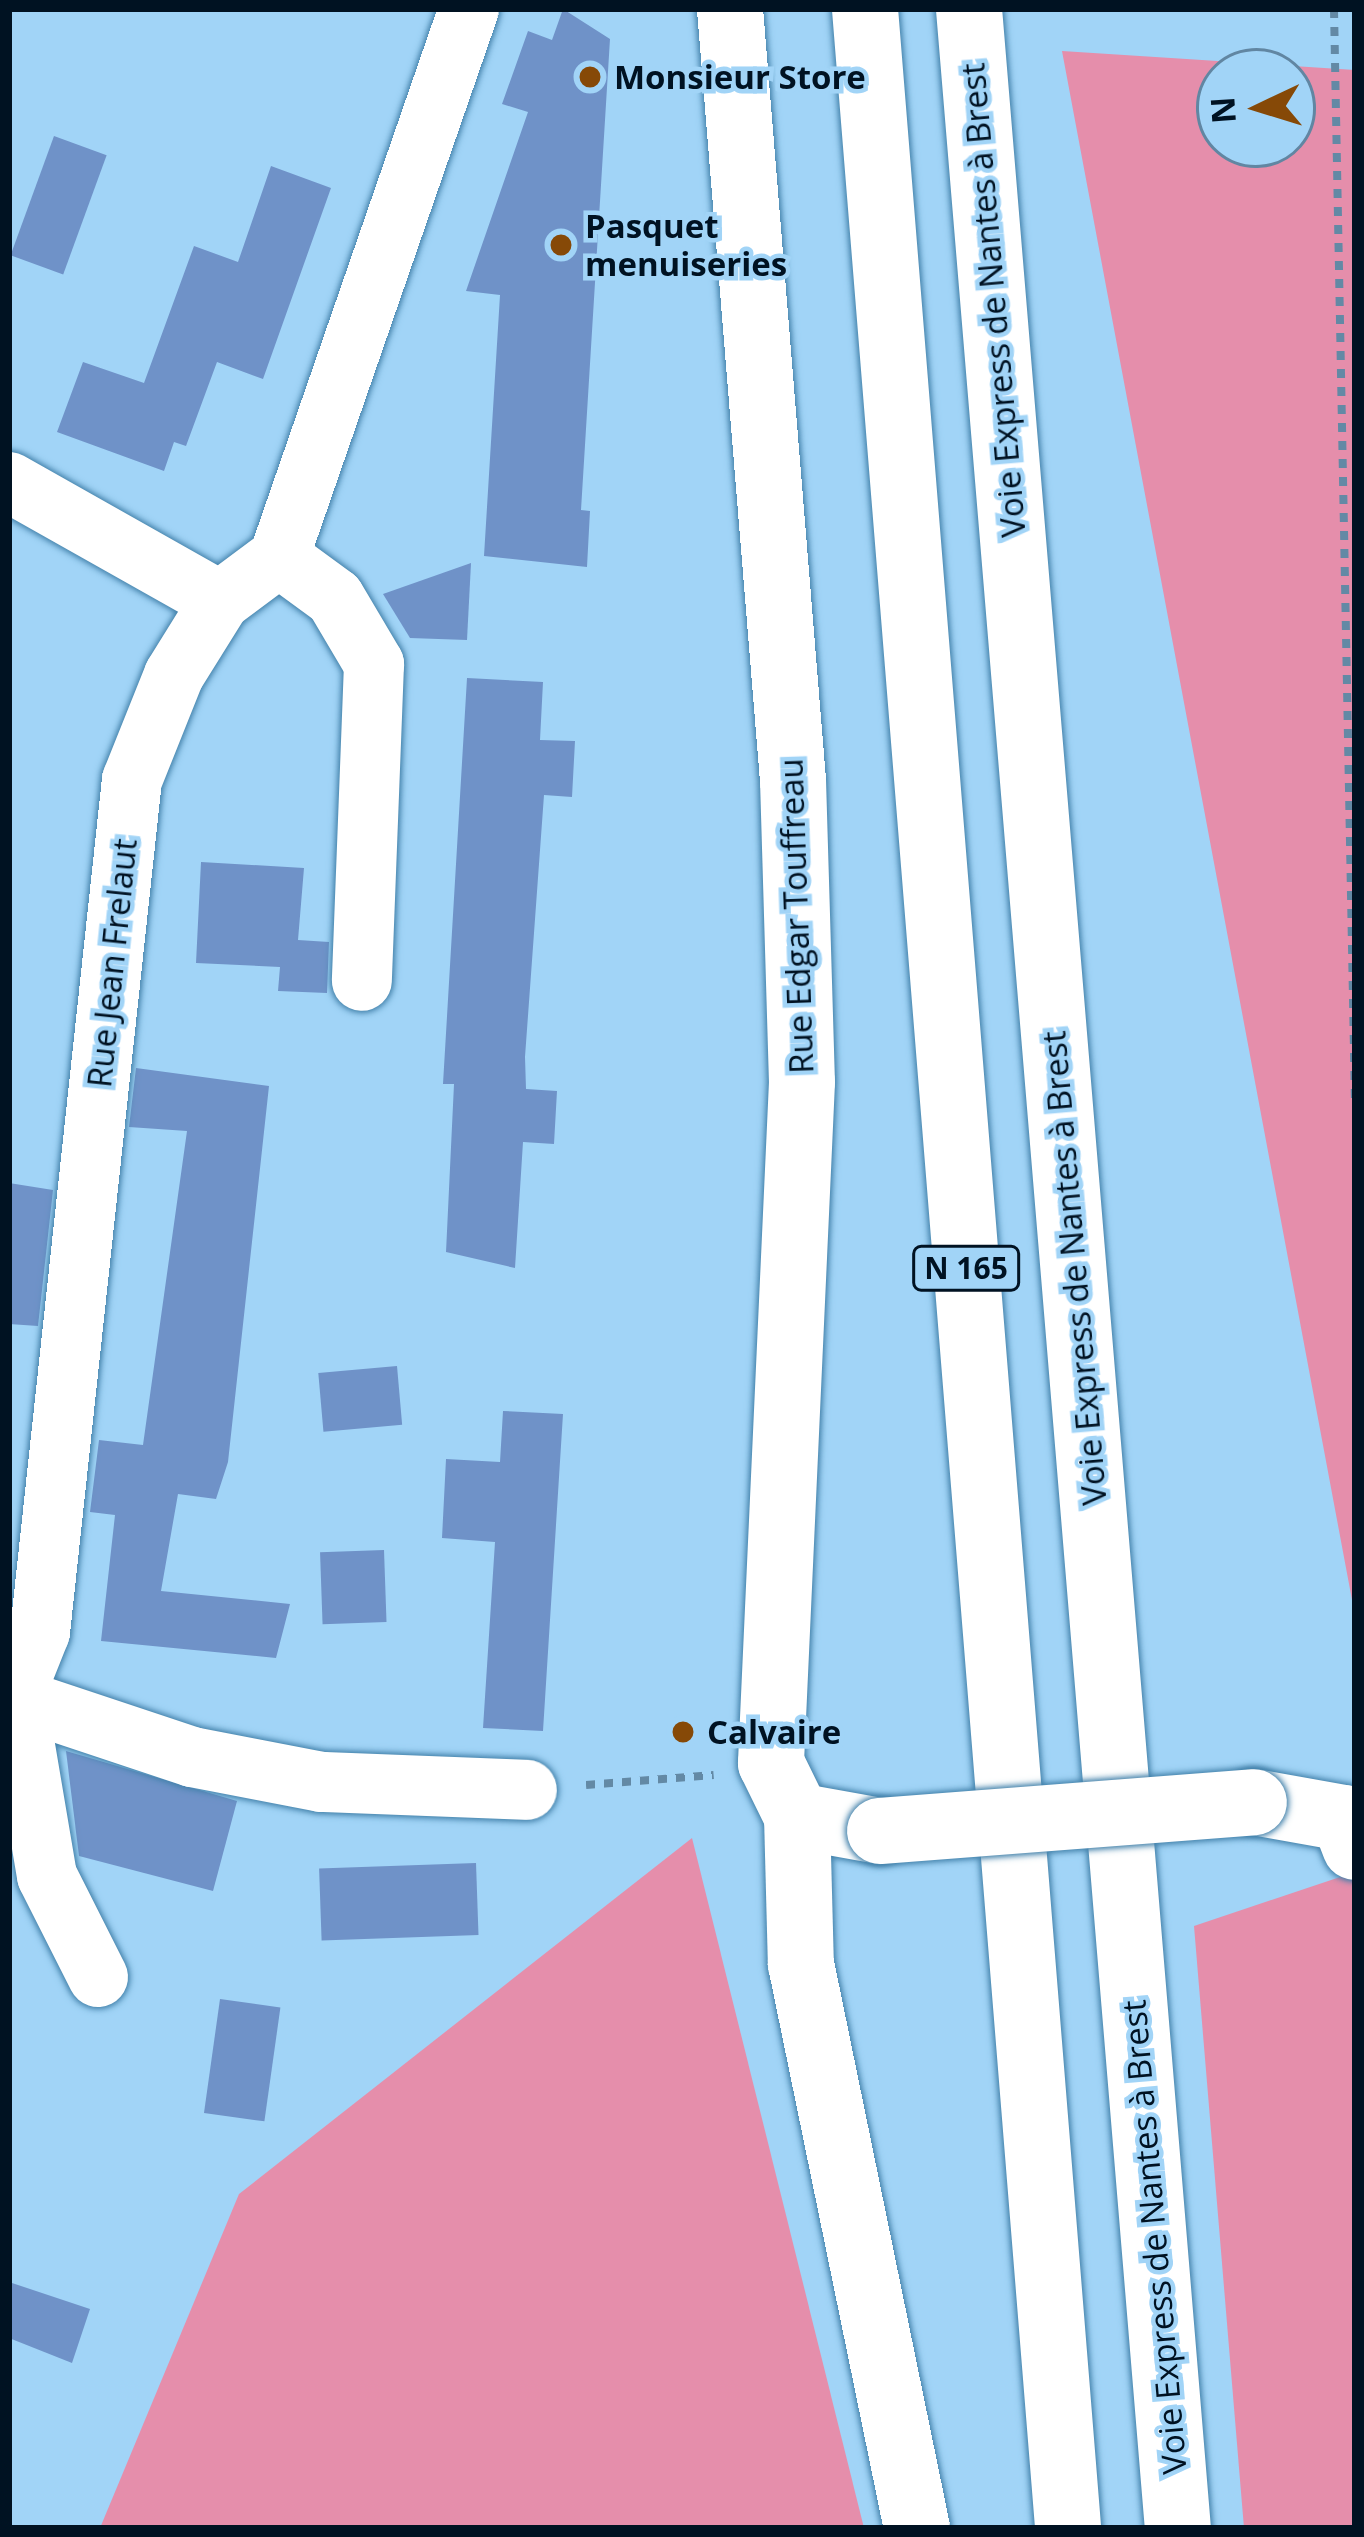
<!DOCTYPE html>
<meta charset="utf-8">
<style>
body{margin:0}
#map{position:relative;width:1364px;height:2537px;overflow:hidden;background:#a1d4f7;font-family:"Open Sans",sans-serif}
div>[style]{position:absolute}
.green>*{inset:0;background:#e58eab}
.building>*{inset:0;background:#6f92c8;transform-origin:0 0}
.path>*{height:8px;margin-top:-4px;transform-origin:0;background:repeating-linear-gradient(90deg,#6389a5 0 9px,transparent 0 18px)}
.roads{filter:drop-shadow(0 0 3px #4281aa) drop-shadow(0 0 3px #4281aa)}
.street>*{height:60px;margin:-30px;padding:0 30px;transform-origin:30px;border-radius:30px;background:#fff}
.secondary>*{height:66px;margin:-33px;padding:0 33px;transform-origin:33px;border-radius:33px;background:#fff}
.highway>*{height:66px;margin:-33px;padding:0 33px;transform-origin:33px;border-radius:33px;background:#fff}
.bridges{filter:drop-shadow(0 0 3px #4281aa) drop-shadow(0 0 3px #4281aa)}
.secondary-bridge>*{height:66px;margin:-33px;padding:0 33px;transform-origin:33px;border-radius:33px;background:#fff}
.dots>*{width:33px;height:33px;translate:-50% -50%;box-sizing:border-box;border:6px solid #a1d4f7;border-radius:50%}
span{translate:-50% -50%;white-space:nowrap;text-align:center;line-height:1.15;-webkit-text-stroke:9px #a1d4f7;paint-order:stroke}
.shield-label span{padding:3px 9px;background:#a1d4f7;border:3px solid;border-radius:9px;-webkit-text-stroke-width:0}
.shield-label{font-size:30px;color:#001222;font-weight:700}
.poi-label{font-size:33px;color:#001222;font-weight:700}
.left{translate:0 -50%;text-align:left}
.street-label{font-size:33px;color:#001222}
.frame{position:absolute;inset:0;border:12px solid #001222;pointer-events:none}
.north{position:absolute;left:1196px;top:48px;width:120px;height:120px;box-sizing:border-box;background:#a1d4f7;border:3px solid #6186a2;border-radius:50%;rotate:266deg;font-size:33px;font-weight:700;line-height:48px;text-align:center;color:#001222}
.north::after{content:'';display:block;margin:auto;width:42px;height:54px;background:#864907;clip-path:polygon(50% 0,100% 100%,50% 72%,0 100%)}
</style>
<div id="map">
<div class="green">
<i style="clip-path:polygon(evenodd,1062px 51px,1355px 70px,1355px 1616px,1062px 51px,1220px 72px,1292px 72px,1292px 144px,1220px 144px,1220px 72px)"></i>
<i style="clip-path:polygon(692px 1838px,864px 2528px,100px 2528px,239px 2194px)"></i>
<i style="clip-path:polygon(1355px 1872px,1355px 2528px,1244px 2528px,1194px 1926px)"></i>
</div>
<div class="building">
<i style="clip-path:polygon(563px 9px,610px 39px,581px 510px,590px 511px,587px 567px,484px 556px,500px 295px,466px 291px,528px 112px,502px 104px,528px 31px,552px 40px)"></i>
<i style="left:54px;top:136px;width:56px;height:127px;rotate:20deg"></i>
<i style="clip-path:polygon(271px 166px,331px 188px,263px 379px,217px 362px,186px 446px,174px 442px,164px 471px,57px 432px,83px 362px,144px 383px,194px 246px,238px 262px)"></i>
<i style="clip-path:polygon(471px 563px,467px 640px,410px 638px,383px 594px)"></i>
<i style="clip-path:polygon(467px 678px,543px 682px,540px 740px,575px 741px,572px 797px,544px 795px,525px 1057px,526px 1089px,557px 1091px,554px 1144px,523px 1142px,515px 1268px,446px 1252px,454px 1084px,443px 1084px)"></i>
<i style="clip-path:polygon(201px 862px,304px 868px,298px 940px,329px 942px,327px 993px,278px 991px,280px 967px,196px 963px)"></i>
<i style="clip-path:polygon(136px 1068px,269px 1086px,228px 1462px,216px 1499px,178px 1494px,161px 1591px,290px 1604px,276px 1658px,101px 1641px,115px 1515px,90px 1512px,99px 1440px,143px 1445px,187px 1131px,129px 1127px)"></i>
<i style="clip-path:polygon(9px 1183px,53px 1190px,38px 1326px,9px 1324px)"></i>
<i style="left:397px;top:1366px;width:59px;height:79px;rotate:85deg"></i>
<i style="clip-path:polygon(503px 1411px,563px 1414px,543px 1731px,483px 1728px,495px 1542px,442px 1538px,446px 1459px,500px 1462px)"></i>
<i style="left:384px;top:1550px;width:72px;height:64px;rotate:88deg"></i>
<i style="clip-path:polygon(66px 1751px,237px 1801px,213px 1891px,79px 1856px)"></i>
<i style="left:476px;top:1863px;width:72px;height:157px;rotate:88deg"></i>
<i style="left:220px;top:1999px;width:61px;height:115px;rotate:8deg"></i>
<i style="clip-path:polygon(9px 2282px,90px 2309px,72px 2363px,9px 2338px)"></i>
</div>
<div class="path">
<i style="left:1334px;top:9px;width:1094px;rotate:88.9deg"></i>
<i style="left:586px;top:1785px;width:128px;rotate:-4.5deg"></i>
</div>
<div class="roads">
<div class="street">
<i style="left:9px;top:482px;width:242px;rotate:29.4deg"></i>
<i style="left:279px;top:557px;width:69px;rotate:36.2deg"></i>
<i style="left:335px;top:598px;width:77px;rotate:59.4deg"></i>
<i style="left:374px;top:664px;width:317px;rotate:92.2deg"></i>
<i style="left:9px;top:1696px;width:193px;rotate:18.4deg"></i>
<i style="left:192px;top:1757px;width:132px;rotate:10.9deg"></i>
<i style="left:322px;top:1782px;width:205px;rotate:2.2deg"></i>
<i style="left:98px;top:1977px;width:113px;rotate:-116.8deg"></i>
<i style="left:47px;top:1876px;width:187px;rotate:-99.6deg"></i>
<i style="left:16px;top:1692px;width:65px;rotate:-68.2deg"></i>
<i style="left:40px;top:1632px;width:857px;rotate:-83.84deg"></i>
<i style="left:132px;top:780px;width:113px;rotate:-68.2deg"></i>
<i style="left:174px;top:675px;width:87px;rotate:-58.1deg"></i>
<i style="left:220px;top:601px;width:74px;rotate:-36.7deg"></i>
<i style="left:279px;top:557px;width:580px;rotate:-70.88deg"></i>
</div>
<div class="secondary">
<i style="left:730px;top:9px;width:774px;rotate:85.33deg"></i>
<i style="left:793px;top:780px;width:302px;rotate:88.3deg"></i>
<i style="left:802px;top:1082px;width:682px;rotate:92.61deg"></i>
<i style="left:771px;top:1763px;width:59px;rotate:63.9deg"></i>
<i style="left:797px;top:1816px;width:84px;rotate:10.2deg"></i>
<i style="left:1254px;top:1802px;width:91px;rotate:10.1deg"></i>
<i style="left:1344px;top:1818px;width:31px;rotate:69deg"></i>
</div>
<div class="highway">
<i style="left:865px;top:9px;width:2527px;rotate:85.39deg"></i>
<i style="left:969px;top:9px;width:2528px;rotate:85.26deg"></i>
<i style="left:797px;top:1816px;width:148px;rotate:88.5deg"></i>
<i style="left:801px;top:1964px;width:576px;rotate:78.38deg"></i>
</div>
</div>
<div class="bridges">
<div class="secondary-bridge">
<i style="left:880px;top:1831px;width:375px;rotate:-4.4deg"></i>
</div>
</div>
<div class="dots">
<i style="left:590px;top:77px;background:#864907"></i>
<i style="left:561px;top:245px;background:#864907"></i>
<i style="left:683px;top:1732px;background:#864907"></i>
</div>
<div class="shield-label">
<span style="left:966px;top:1268px">N 165</span>
</div>
<div class="poi-label">
<span class="left" style="left:614px;top:77px">Monsieur Store</span>
<span class="left" style="left:585px;top:245px">Pasquet<br>menuiseries</span>
<span class="left" style="left:707px;top:1732px">Calvaire</span>
</div>
<div class="street-label">
<span style="left:993px;top:300px;rotate:-95deg">Voie Express de Nantes à Brest</span>
<span style="left:796px;top:916px;rotate:-92deg">Rue Edgar Touffreau</span>
<span style="left:112px;top:963px;rotate:-84deg">Rue Jean Frelaut</span>
<span style="left:1074px;top:1268px;rotate:-95deg">Voie Express de Nantes à Brest</span>
<span style="left:1154px;top:2237px;rotate:-95deg">Voie Express de Nantes à Brest</span>
</div>
<div class="frame"></div>
<div class="north">N</div>
</div>
